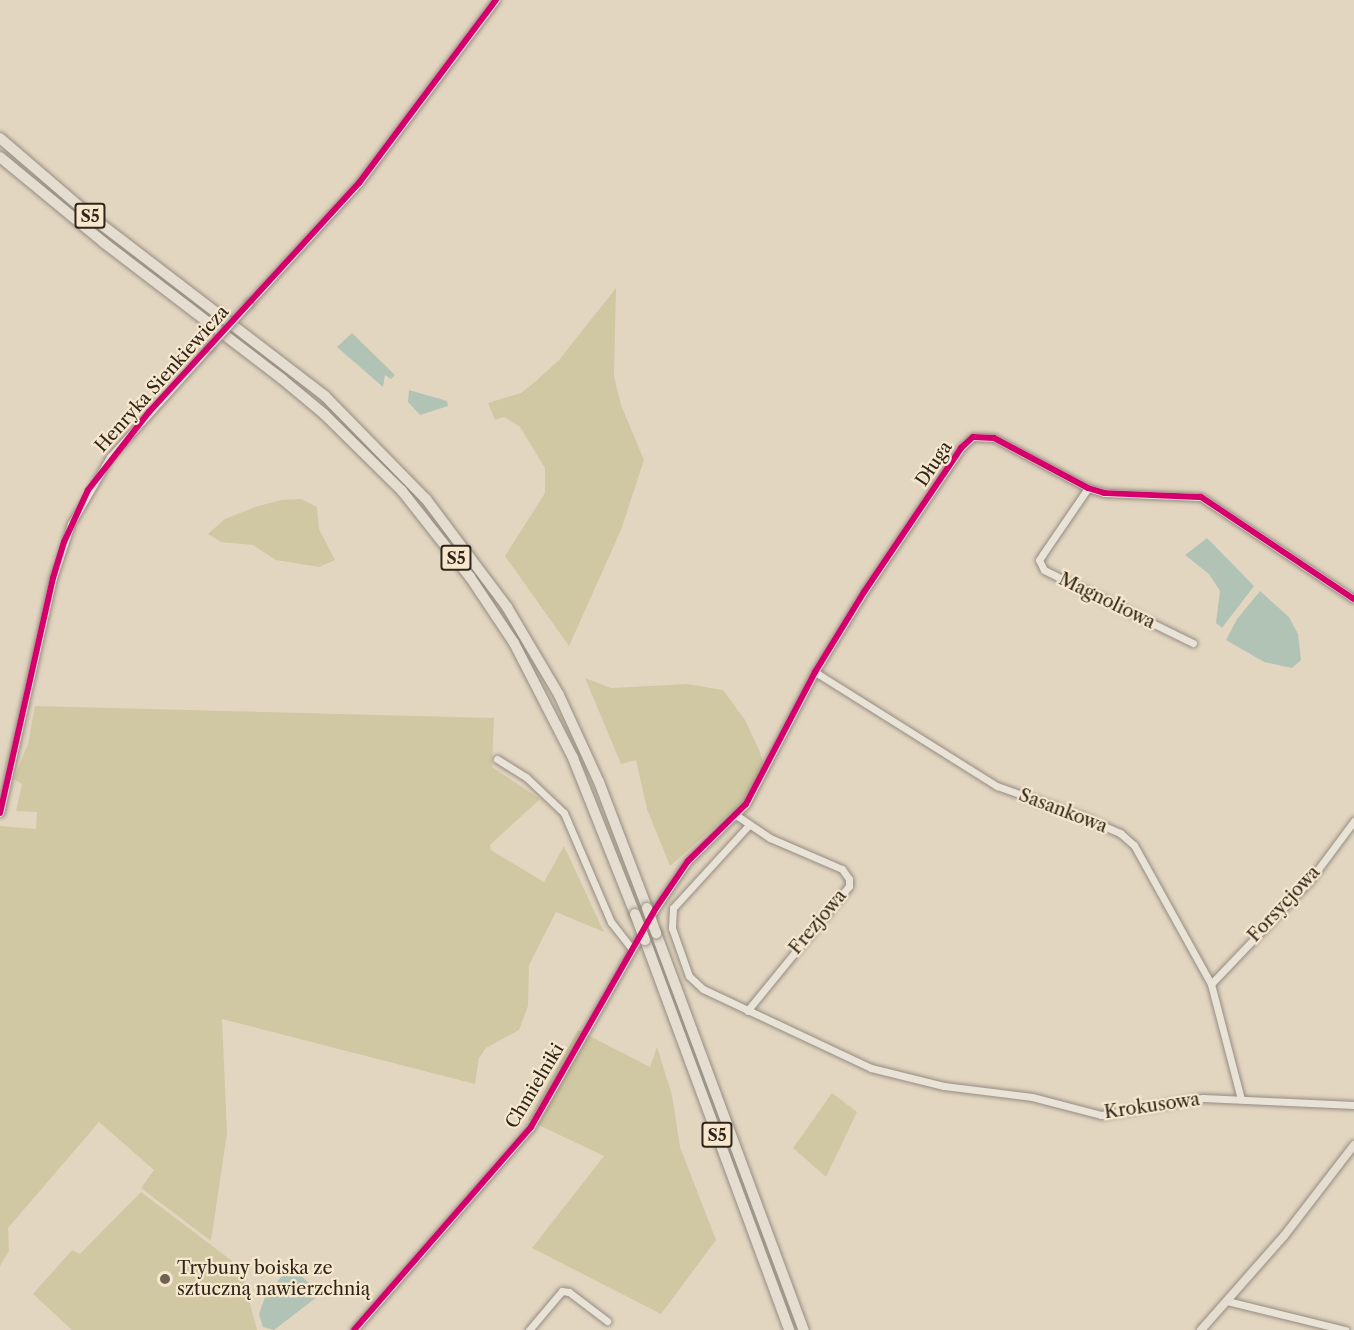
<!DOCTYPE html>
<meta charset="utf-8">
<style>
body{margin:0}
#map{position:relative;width:1354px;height:1330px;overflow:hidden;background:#e3d6c1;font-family:"Libre Caslon Text",serif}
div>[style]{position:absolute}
.green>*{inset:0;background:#d0c8a2}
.water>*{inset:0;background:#b1c3b4}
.roads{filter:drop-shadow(0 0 2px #958c80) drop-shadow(0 0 2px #958c80)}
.minor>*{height:7px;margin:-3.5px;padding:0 3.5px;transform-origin:3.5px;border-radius:3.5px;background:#e8e2d7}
.major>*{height:8px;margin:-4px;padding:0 4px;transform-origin:4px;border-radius:4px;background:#e4ddd0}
.highway>*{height:10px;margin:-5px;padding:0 5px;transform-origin:5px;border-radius:5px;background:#e4ddd0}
.bridges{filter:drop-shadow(0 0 2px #958c80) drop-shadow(0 0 2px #958c80)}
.minor-bridge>*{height:7px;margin:-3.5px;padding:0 3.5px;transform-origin:3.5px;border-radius:3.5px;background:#e8e2d7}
.highway-bridge>*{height:10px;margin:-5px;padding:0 5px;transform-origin:5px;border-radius:5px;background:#e4ddd0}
.cycleway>*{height:6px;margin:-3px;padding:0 3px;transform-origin:3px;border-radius:3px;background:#d6006c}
.dots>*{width:16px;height:16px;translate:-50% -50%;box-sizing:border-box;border:3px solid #f6e7ce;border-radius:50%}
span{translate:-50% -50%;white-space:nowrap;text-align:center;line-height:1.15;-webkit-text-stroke:4.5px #f6e7ce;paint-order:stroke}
.shield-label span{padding:2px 4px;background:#f6e7ce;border:2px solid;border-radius:4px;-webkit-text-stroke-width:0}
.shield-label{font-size:16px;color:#2f2518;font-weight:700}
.street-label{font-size:18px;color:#2f2518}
.poi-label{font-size:18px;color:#2f2518}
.left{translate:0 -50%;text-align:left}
</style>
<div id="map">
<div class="green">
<i style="clip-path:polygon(616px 288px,614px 376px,621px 405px,644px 460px,621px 530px,569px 646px,505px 556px,545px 493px,545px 468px,520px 427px,504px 417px,495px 420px,488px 403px,521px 393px,535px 382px,559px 360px)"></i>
<i style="clip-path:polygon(301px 499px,317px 507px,319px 529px,335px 560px,319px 567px,276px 560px,253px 545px,221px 542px,208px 534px,225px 519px,255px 507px,281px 500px)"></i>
<i style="clip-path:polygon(585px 678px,611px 688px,687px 684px,723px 690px,745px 720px,760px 752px,764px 766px,742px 803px,670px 866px,647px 809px,636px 760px,621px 764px)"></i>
<i style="clip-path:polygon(35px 706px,494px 718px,492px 767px,540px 799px,490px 845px,491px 850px,544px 882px,564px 846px,604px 932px,556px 912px,529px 965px,528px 1006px,519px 1030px,486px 1048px,479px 1058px,475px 1084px,222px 1019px,227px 1133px,211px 1241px,141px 1188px,154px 1170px,99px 1122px,8px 1228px,9px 1251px,0 1266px,0 826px,36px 829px,37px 812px,16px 811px,22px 784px,14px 779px,28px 744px)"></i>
<i style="clip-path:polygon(578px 1030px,650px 1067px,657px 1047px,672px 1095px,680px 1147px,716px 1240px,661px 1314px,532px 1248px,604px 1156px,528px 1120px)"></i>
<i style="clip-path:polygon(832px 1093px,857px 1112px,826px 1177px,793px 1148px)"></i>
<i style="clip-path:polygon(141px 1192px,240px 1267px,257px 1330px,72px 1330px,33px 1294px,72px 1250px,80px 1254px)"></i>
</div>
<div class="water">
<i style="clip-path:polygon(352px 333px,395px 375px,391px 379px,385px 375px,383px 387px,337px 347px)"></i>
<i style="clip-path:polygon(409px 390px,447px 401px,448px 406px,420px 415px,408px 402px)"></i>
<i style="clip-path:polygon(1207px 538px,1254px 586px,1222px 628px,1216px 623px,1220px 591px,1209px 574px,1185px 555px)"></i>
<i style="clip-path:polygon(1260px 591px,1289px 617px,1298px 634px,1301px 660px,1292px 668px,1264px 662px,1226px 640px,1237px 619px)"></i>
<i style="clip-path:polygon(294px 1261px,300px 1275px,317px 1290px,317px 1297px,274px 1330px,263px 1327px,259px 1314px,265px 1297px)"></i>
</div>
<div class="roads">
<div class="minor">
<i style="left:249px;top:303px;width:163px;rotate:-47.5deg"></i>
<i style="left:359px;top:183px;width:229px;rotate:-53.2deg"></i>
<i style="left:1088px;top:488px;width:80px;rotate:124.3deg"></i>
<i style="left:1043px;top:554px;width:7px;rotate:124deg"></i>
<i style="left:1039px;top:560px;width:11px;rotate:63deg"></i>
<i style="left:1044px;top:570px;width:166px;rotate:26.1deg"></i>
<i style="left:815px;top:672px;width:215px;rotate:32.1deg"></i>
<i style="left:997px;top:786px;width:89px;rotate:19.7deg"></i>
<i style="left:1081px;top:816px;width:43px;rotate:23.6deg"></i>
<i style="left:1120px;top:833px;width:18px;rotate:41deg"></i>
<i style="left:1134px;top:845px;width:159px;rotate:61deg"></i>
<i style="left:1211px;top:984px;width:119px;rotate:75.4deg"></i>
<i style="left:497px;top:759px;width:34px;rotate:32deg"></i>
<i style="left:526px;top:777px;width:52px;rotate:43.5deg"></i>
<i style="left:564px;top:813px;width:119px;rotate:66.7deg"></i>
<i style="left:611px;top:922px;width:34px;rotate:52deg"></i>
<i style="left:0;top:813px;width:241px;rotate:-77.3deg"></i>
<i style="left:53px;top:578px;width:57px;rotate:-71.6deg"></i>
<i style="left:71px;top:524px;width:78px;rotate:-59.8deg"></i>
<i style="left:110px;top:457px;width:148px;rotate:-48deg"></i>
<i style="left:736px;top:815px;width:41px;rotate:34.1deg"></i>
<i style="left:770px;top:838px;width:78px;rotate:23.3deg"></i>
<i style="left:842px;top:869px;width:12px;rotate:55deg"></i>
<i style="left:849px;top:879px;width:7px;rotate:90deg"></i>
<i style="left:849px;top:886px;width:161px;rotate:129.2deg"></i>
<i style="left:748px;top:826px;width:111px;rotate:132.4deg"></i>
<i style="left:673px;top:908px;width:20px;rotate:93deg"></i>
<i style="left:672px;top:928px;width:51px;rotate:70.5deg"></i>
<i style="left:689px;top:976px;width:19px;rotate:43deg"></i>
<i style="left:703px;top:989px;width:186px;rotate:25.2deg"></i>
<i style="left:871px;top:1068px;width:75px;rotate:13.9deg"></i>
<i style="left:944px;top:1086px;width:89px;rotate:7.1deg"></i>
<i style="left:1032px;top:1097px;width:71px;rotate:14.6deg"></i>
<i style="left:1101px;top:1115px;width:103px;rotate:-9.5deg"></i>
<i style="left:1203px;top:1098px;width:151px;rotate:2.7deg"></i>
<i style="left:1211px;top:984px;width:144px;rotate:-46.4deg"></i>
<i style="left:1310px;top:880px;width:74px;rotate:-53.3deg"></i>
<i style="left:1227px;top:1301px;width:122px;rotate:13.8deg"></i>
<i style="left:354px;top:1330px;width:269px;rotate:-48.9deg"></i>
<i style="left:531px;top:1127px;width:252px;rotate:-60.3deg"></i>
<i style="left:656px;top:908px;width:57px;rotate:-55.8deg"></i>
<i style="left:688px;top:861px;width:81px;rotate:-44.5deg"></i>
<i style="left:746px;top:804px;width:149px;rotate:-62.4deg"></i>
<i style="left:815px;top:672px;width:94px;rotate:-58.5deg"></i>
<i style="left:864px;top:592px;width:174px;rotate:-56deg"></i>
<i style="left:961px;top:448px;width:16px;rotate:-43deg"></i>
<i style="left:973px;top:437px;width:21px;rotate:3deg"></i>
<i style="left:994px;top:438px;width:106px;rotate:28deg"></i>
<i style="left:1088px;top:488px;width:17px;rotate:17deg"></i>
<i style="left:1104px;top:493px;width:97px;rotate:2.4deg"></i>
<i style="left:1201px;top:497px;width:184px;rotate:33.7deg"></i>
<i style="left:529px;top:1330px;width:51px;rotate:-49.8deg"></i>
<i style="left:562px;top:1291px;width:7px;rotate:8deg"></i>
<i style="left:569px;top:1292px;width:48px;rotate:37.3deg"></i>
</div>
<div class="major">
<i style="left:1201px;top:1330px;width:125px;rotate:-48.6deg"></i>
<i style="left:1284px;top:1236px;width:115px;rotate:-52.4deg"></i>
</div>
<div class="highway">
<i style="left:0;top:138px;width:123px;rotate:40.7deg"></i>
<i style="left:93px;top:218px;width:292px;rotate:37.5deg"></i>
<i style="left:325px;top:396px;width:144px;rotate:45.6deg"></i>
<i style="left:426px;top:499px;width:135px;rotate:53.1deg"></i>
<i style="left:507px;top:607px;width:102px;rotate:59.4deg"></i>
<i style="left:559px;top:695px;width:96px;rotate:65.3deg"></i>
<i style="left:599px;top:782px;width:135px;rotate:69.1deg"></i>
<i style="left:0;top:157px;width:134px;rotate:39.5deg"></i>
<i style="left:103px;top:242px;width:225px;rotate:37.4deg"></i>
<i style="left:282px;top:379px;width:55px;rotate:39.8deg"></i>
<i style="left:324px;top:414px;width:110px;rotate:44.6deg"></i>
<i style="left:402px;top:491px;width:110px;rotate:51.7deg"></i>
<i style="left:470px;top:577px;width:79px;rotate:56.3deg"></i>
<i style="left:514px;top:643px;width:129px;rotate:62.8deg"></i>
<i style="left:573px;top:758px;width:168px;rotate:68.3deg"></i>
<i style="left:656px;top:933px;width:424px;rotate:69.6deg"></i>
<i style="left:645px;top:940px;width:416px;rotate:69.7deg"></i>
</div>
</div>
<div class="bridges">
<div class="minor-bridge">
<i style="left:209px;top:347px;width:59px;rotate:-47.7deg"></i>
</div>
<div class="highway-bridge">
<i style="left:647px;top:908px;width:27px;rotate:70deg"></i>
<i style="left:635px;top:914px;width:28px;rotate:69deg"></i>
</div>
</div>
<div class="cycleway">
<i style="left:0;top:813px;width:241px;rotate:-77.3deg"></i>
<i style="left:53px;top:578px;width:38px;rotate:-73deg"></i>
<i style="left:64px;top:542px;width:57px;rotate:-65.2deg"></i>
<i style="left:88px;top:490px;width:99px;rotate:-52deg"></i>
<i style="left:149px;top:412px;width:311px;rotate:-47.5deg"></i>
<i style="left:359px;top:183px;width:229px;rotate:-53.2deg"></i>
<i style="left:354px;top:1330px;width:269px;rotate:-48.9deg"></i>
<i style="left:531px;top:1127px;width:252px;rotate:-60.3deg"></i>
<i style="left:656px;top:908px;width:57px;rotate:-55.8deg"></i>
<i style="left:688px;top:861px;width:81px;rotate:-44.5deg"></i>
<i style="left:746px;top:804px;width:149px;rotate:-62.4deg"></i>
<i style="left:815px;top:672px;width:94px;rotate:-58.5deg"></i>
<i style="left:864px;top:592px;width:174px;rotate:-56deg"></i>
<i style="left:961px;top:448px;width:16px;rotate:-43deg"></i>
<i style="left:973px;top:437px;width:21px;rotate:3deg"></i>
<i style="left:994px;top:438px;width:106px;rotate:28deg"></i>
<i style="left:1088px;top:488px;width:17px;rotate:17deg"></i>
<i style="left:1104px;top:493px;width:97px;rotate:2.4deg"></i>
<i style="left:1201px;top:497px;width:184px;rotate:33.7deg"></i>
</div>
<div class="dots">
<i style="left:165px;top:1279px;background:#6e6353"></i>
</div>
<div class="shield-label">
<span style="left:90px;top:216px">S5</span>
<span style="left:456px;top:558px">S5</span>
<span style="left:717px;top:1135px">S5</span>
</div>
<div class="street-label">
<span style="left:162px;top:379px;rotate:-48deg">Henryka Sienkiewicza</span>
<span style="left:934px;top:464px;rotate:-56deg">Długa</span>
<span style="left:1107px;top:601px;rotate:26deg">Magnoliowa</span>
<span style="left:1063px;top:811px;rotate:21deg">Sasankowa</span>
<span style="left:1284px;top:904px;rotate:-47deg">Forsycjowa</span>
<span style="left:818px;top:922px;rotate:-50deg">Frezjowa</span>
<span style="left:535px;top:1086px;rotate:-59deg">Chmielniki</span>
<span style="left:1152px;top:1106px;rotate:-8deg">Krokusowa</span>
</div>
<div class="poi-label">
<span class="left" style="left:177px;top:1279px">Trybuny boiska ze<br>sztuczną nawierzchnią</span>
</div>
</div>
